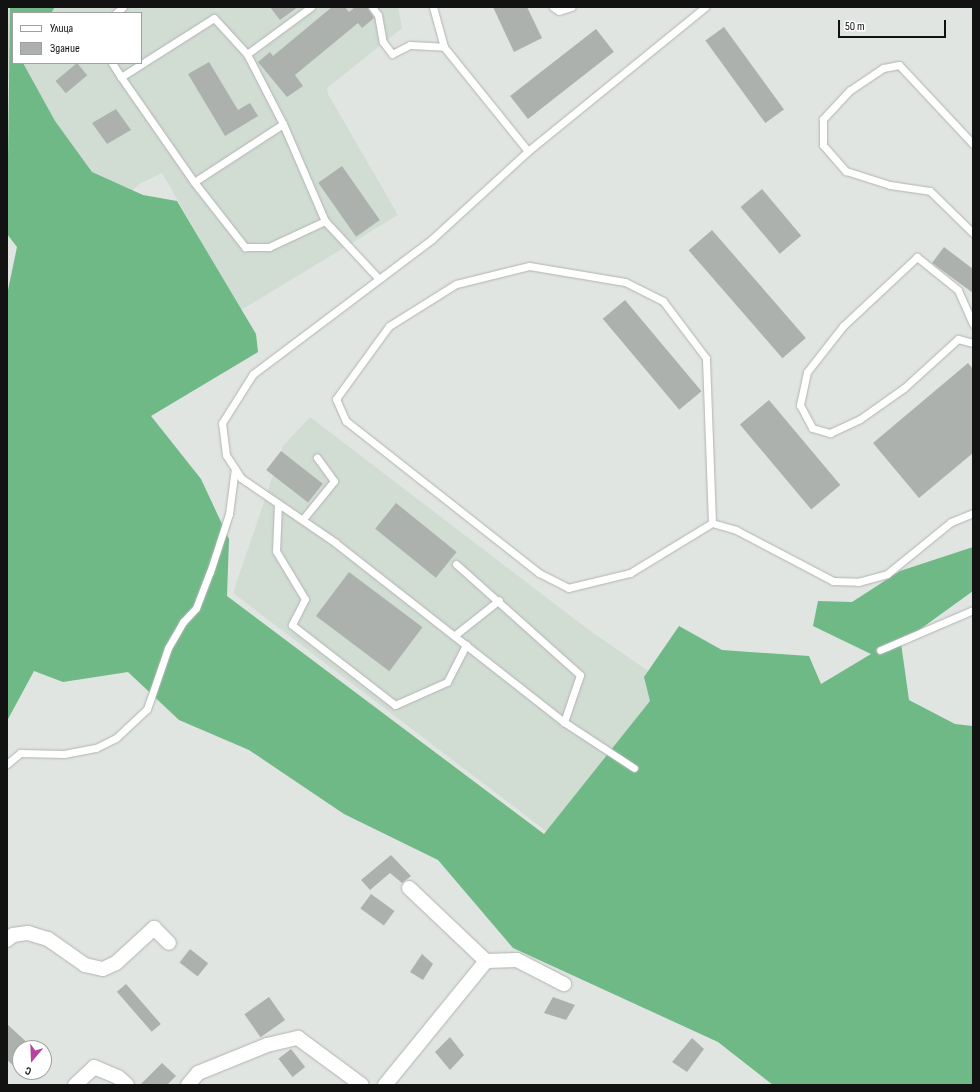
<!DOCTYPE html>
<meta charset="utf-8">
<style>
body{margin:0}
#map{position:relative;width:980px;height:1092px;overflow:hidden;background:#e0e5e1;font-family:"Sofia Sans Condensed",sans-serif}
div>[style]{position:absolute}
.built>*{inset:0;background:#d1dcd3}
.forest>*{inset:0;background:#6eb985}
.building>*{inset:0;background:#adb1ae;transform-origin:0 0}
.roads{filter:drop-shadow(0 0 1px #b0b4b1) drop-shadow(0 0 1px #b0b4b1)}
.service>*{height:7px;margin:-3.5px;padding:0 3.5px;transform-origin:3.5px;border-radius:3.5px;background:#fff}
.minor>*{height:14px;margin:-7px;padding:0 7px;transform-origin:7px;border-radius:7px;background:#fff}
span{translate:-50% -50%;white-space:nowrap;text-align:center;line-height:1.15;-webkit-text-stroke:3px #fff;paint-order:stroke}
.frame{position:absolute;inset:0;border:8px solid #111211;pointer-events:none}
.legend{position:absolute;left:12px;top:12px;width:130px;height:52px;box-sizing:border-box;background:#fff;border:1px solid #a0a0a0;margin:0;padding:5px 7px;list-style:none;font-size:12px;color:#111211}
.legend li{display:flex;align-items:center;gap:8px;height:20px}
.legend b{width:20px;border:1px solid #a0a0a0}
.north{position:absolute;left:12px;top:1040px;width:40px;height:40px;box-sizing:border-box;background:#fff;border:1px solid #a0a0a0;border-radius:50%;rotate:199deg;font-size:11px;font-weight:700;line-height:16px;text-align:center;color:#111211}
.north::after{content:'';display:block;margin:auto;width:14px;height:18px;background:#b6439e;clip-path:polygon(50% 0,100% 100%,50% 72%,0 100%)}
.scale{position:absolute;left:838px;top:20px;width:108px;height:18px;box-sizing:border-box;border:2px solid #111211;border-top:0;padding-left:5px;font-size:12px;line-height:14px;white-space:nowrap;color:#111211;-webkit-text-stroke:3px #fff;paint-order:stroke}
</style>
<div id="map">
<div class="built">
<i style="clip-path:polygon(evenodd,7px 7px,398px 7px,402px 28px,327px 88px,328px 94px,398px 215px,241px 310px,162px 173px,139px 184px,119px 204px,7px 77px,7px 7px,13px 13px,141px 13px,141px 63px,13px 63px,13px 13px)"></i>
<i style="clip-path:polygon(310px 417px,589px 630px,680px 693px,562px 843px,233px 593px,283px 446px)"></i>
</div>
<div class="forest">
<i style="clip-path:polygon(10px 7px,55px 7px,51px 13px,13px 13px,13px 63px,23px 63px,55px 121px,92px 172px,143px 195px,177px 201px,256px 334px,258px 352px,151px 416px,201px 479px,229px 539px,227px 596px,544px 834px,650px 701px,644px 677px,679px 626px,722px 650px,809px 656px,821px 684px,871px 654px,813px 626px,818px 601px,852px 602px,900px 571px,973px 547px,973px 591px,901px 643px,909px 700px,955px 724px,973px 726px,973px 1085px,773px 1085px,718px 1042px,513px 948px,438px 860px,344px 814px,249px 750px,179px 720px,128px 672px,63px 682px,34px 671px,7px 721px,7px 295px,17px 247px,7px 234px)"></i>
</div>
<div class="building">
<i style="clip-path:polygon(270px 7px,298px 7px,280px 20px)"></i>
<i style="clip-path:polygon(332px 7px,345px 7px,349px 12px,355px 7px,367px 7px,374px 18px,362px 28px,358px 23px,295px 75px,303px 86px,287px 97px,258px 62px,270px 52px,273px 56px)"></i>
<i style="clip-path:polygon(493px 7px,527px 7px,542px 38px,514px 52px)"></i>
<i style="left:724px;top:27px;width:102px;height:23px;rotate:54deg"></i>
<i style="left:596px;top:29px;width:29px;height:109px;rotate:52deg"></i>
<i style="clip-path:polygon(209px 62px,238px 110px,250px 103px,258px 116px,225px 136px,188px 74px)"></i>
<i style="left:77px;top:63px;width:16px;height:28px;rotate:50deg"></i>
<i style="clip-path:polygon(116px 109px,131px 130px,107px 144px,92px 123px)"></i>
<i style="left:342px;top:166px;width:66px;height:29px;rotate:55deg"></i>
<i style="left:762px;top:189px;width:61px;height:28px;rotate:50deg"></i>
<i style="left:712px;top:230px;width:143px;height:31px;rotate:49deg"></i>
<i style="clip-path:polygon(944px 247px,973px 269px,973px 293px,932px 263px)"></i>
<i style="left:625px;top:300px;width:119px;height:29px;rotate:50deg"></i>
<i style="clip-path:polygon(968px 363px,973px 369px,973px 453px,919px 498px,873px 443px)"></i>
<i style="left:769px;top:400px;width:111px;height:38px;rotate:50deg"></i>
<i style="left:281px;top:451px;width:53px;height:24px;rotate:38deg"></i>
<i style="left:396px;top:503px;width:78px;height:33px;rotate:39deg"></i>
<i style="left:349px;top:572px;width:92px;height:55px;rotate:37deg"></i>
<i style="clip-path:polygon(391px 855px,411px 876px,402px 883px,390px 873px,370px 890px,361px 880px)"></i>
<i style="left:371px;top:894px;width:29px;height:18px;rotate:36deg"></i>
<i style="left:190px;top:949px;width:23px;height:17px;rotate:38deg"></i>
<i style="clip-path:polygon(422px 954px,433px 964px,423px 980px,410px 972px)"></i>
<i style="left:126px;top:984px;width:53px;height:12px;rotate:49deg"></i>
<i style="left:269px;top:997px;width:28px;height:30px;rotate:55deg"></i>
<i style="clip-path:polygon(553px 997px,575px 1005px,566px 1020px,544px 1013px)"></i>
<i style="clip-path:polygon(7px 1024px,33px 1048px,20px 1048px,20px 1060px,14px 1066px,7px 1060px)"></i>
<i style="clip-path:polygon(450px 1037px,464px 1055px,450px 1070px,435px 1052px)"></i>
<i style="clip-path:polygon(692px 1038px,704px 1049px,687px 1072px,672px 1062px)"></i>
<i style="left:291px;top:1049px;width:23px;height:16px;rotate:52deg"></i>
<i style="clip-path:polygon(162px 1063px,176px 1076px,167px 1085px,140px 1085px)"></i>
</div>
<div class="roads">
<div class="service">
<i style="left:311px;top:7px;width:79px;rotate:143.7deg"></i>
<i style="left:247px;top:54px;width:79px;rotate:62.8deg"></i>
<i style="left:283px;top:124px;width:106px;rotate:66.6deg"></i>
<i style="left:325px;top:221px;width:79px;rotate:47deg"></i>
<i style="left:372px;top:7px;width:10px;rotate:53deg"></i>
<i style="left:378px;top:15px;width:27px;rotate:80deg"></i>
<i style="left:383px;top:42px;width:15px;rotate:53deg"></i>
<i style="left:392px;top:54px;width:20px;rotate:-27deg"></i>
<i style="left:410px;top:45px;width:34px;rotate:3deg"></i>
<i style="left:444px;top:47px;width:134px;rotate:51.1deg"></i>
<i style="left:433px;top:7px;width:41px;rotate:74.6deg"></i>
<i style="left:553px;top:7px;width:7px;rotate:34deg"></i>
<i style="left:559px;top:11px;width:13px;rotate:-18deg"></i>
<i style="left:116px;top:13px;width:9px;rotate:-41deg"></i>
<i style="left:112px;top:63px;width:17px;rotate:57deg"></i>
<i style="left:283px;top:124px;width:106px;rotate:146.9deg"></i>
<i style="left:194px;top:182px;width:83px;rotate:51.9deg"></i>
<i style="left:245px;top:247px;width:24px"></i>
<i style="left:269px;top:247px;width:62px;rotate:-24.9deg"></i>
<i style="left:973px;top:144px;width:108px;rotate:-133.1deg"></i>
<i style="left:899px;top:65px;width:16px;rotate:169deg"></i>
<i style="left:883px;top:68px;width:40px;rotate:146deg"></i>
<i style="left:850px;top:90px;width:40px;rotate:133deg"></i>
<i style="left:823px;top:119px;width:26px;rotate:90deg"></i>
<i style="left:823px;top:145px;width:35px;rotate:49deg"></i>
<i style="left:846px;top:171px;width:46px;rotate:17.7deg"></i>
<i style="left:890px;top:185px;width:40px;rotate:8.5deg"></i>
<i style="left:930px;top:191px;width:60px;rotate:44.3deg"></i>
<i style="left:194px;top:182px;width:128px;rotate:-124.8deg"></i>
<i style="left:121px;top:77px;width:110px;rotate:-32.4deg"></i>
<i style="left:214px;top:18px;width:49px;rotate:47.5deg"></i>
<i style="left:973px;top:324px;width:37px;rotate:-114deg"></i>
<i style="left:958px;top:290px;width:53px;rotate:-141.2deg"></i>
<i style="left:917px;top:257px;width:101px;rotate:137deg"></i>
<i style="left:843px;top:326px;width:58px;rotate:128deg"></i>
<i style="left:807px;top:372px;width:34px;rotate:102deg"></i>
<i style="left:800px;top:405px;width:26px;rotate:62deg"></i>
<i style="left:812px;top:428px;width:19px;rotate:16deg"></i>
<i style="left:830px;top:433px;width:33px;rotate:-25deg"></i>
<i style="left:860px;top:419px;width:54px;rotate:-35.2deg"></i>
<i style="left:904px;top:388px;width:73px;rotate:-42.2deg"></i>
<i style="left:958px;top:339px;width:16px;rotate:15deg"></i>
<i style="left:278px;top:504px;width:47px;rotate:92.4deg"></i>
<i style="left:276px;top:551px;width:56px;rotate:58.9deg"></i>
<i style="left:305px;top:599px;width:29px;rotate:117deg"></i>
<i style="left:292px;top:625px;width:130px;rotate:37.8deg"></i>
<i style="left:395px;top:705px;width:57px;rotate:-23.9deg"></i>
<i style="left:447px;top:682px;width:42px;rotate:-62.8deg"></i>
<i style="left:303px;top:519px;width:49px;rotate:-50.8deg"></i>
<i style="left:334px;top:481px;width:29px;rotate:-126deg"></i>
<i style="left:712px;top:523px;width:165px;rotate:-92.1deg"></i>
<i style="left:706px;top:358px;width:71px;rotate:-127deg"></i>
<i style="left:663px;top:301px;width:42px;rotate:-153.4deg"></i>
<i style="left:625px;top:282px;width:97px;rotate:-170.5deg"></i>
<i style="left:529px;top:266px;width:75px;rotate:166.1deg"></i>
<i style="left:456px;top:284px;width:79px;rotate:147.9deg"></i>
<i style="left:389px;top:326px;width:90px;rotate:126deg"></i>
<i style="left:336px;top:399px;width:24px;rotate:66deg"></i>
<i style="left:346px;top:421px;width:246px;rotate:38.2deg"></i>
<i style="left:539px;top:573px;width:33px;rotate:27deg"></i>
<i style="left:568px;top:588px;width:64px;rotate:-13.6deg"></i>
<i style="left:630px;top:573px;width:96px;rotate:-31.4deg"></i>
<i style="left:712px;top:523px;width:25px;rotate:16deg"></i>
<i style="left:736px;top:530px;width:110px;rotate:27.7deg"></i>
<i style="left:833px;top:581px;width:25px;rotate:2deg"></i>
<i style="left:858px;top:582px;width:30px;rotate:-15deg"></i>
<i style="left:887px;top:574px;width:82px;rotate:-39.1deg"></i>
<i style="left:951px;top:522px;width:24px;rotate:-22deg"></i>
<i style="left:456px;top:564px;width:166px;rotate:41.8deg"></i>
<i style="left:580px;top:675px;width:50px;rotate:108.8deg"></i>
<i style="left:455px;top:635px;width:56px;rotate:-38.5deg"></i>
<i style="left:880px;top:650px;width:101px;rotate:-23.3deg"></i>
<i style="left:7px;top:764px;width:17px;rotate:-40deg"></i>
<i style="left:20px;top:753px;width:44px;rotate:1.3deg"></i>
<i style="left:64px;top:754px;width:33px;rotate:-11deg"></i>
<i style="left:96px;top:748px;width:22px;rotate:-27deg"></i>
<i style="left:116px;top:738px;width:42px;rotate:-43.1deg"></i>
<i style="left:147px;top:709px;width:65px;rotate:-71deg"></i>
<i style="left:168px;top:648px;width:30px;rotate:-60deg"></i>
<i style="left:183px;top:622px;width:19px;rotate:-47deg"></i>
<i style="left:196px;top:608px;width:39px;rotate:-69deg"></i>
<i style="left:210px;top:572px;width:61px;rotate:-71.9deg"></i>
<i style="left:229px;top:514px;width:46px;rotate:-82.6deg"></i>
<i style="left:634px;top:768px;width:84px;rotate:-146.7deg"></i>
<i style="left:564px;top:722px;width:290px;rotate:-141.9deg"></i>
<i style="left:336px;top:543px;width:115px;rotate:-145.6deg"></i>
<i style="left:241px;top:478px;width:27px;rotate:-123deg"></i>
<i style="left:226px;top:455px;width:32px;rotate:-97deg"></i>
<i style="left:222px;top:423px;width:58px;rotate:-57.7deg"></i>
<i style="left:253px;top:374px;width:224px;rotate:-37deg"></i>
<i style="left:432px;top:239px;width:130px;rotate:-42.5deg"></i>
<i style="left:528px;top:151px;width:228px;rotate:-39.1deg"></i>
</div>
<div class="minor">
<i style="left:7px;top:940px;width:8px;rotate:-40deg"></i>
<i style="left:13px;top:935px;width:15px;rotate:-8deg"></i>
<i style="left:28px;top:933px;width:21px;rotate:17deg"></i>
<i style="left:48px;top:939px;width:45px;rotate:35.1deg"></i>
<i style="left:85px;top:965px;width:18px;rotate:13deg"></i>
<i style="left:103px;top:969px;width:14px;rotate:-25deg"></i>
<i style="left:116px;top:963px;width:52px;rotate:-42.6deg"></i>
<i style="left:154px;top:928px;width:21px;rotate:45deg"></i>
<i style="left:486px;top:961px;width:31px;rotate:-2deg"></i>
<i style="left:517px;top:960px;width:53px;rotate:27.1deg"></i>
<i style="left:75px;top:1085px;width:26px;rotate:-43deg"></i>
<i style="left:94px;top:1067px;width:26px;rotate:23deg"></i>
<i style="left:118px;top:1077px;width:12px;rotate:42deg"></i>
<i style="left:188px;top:1085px;width:16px;rotate:-50deg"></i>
<i style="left:198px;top:1073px;width:74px;rotate:-22.1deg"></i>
<i style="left:267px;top:1045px;width:32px;rotate:-13deg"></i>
<i style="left:298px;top:1038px;width:79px;rotate:36.3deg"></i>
<i style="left:385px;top:1085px;width:160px;rotate:-50.8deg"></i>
<i style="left:486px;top:961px;width:106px;rotate:-136.5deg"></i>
</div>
</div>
<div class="frame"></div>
<ul class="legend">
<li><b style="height:5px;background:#fff"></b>Улица</li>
<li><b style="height:11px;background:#adb1ae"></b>Здание</li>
</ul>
<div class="north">С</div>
<div class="scale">50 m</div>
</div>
